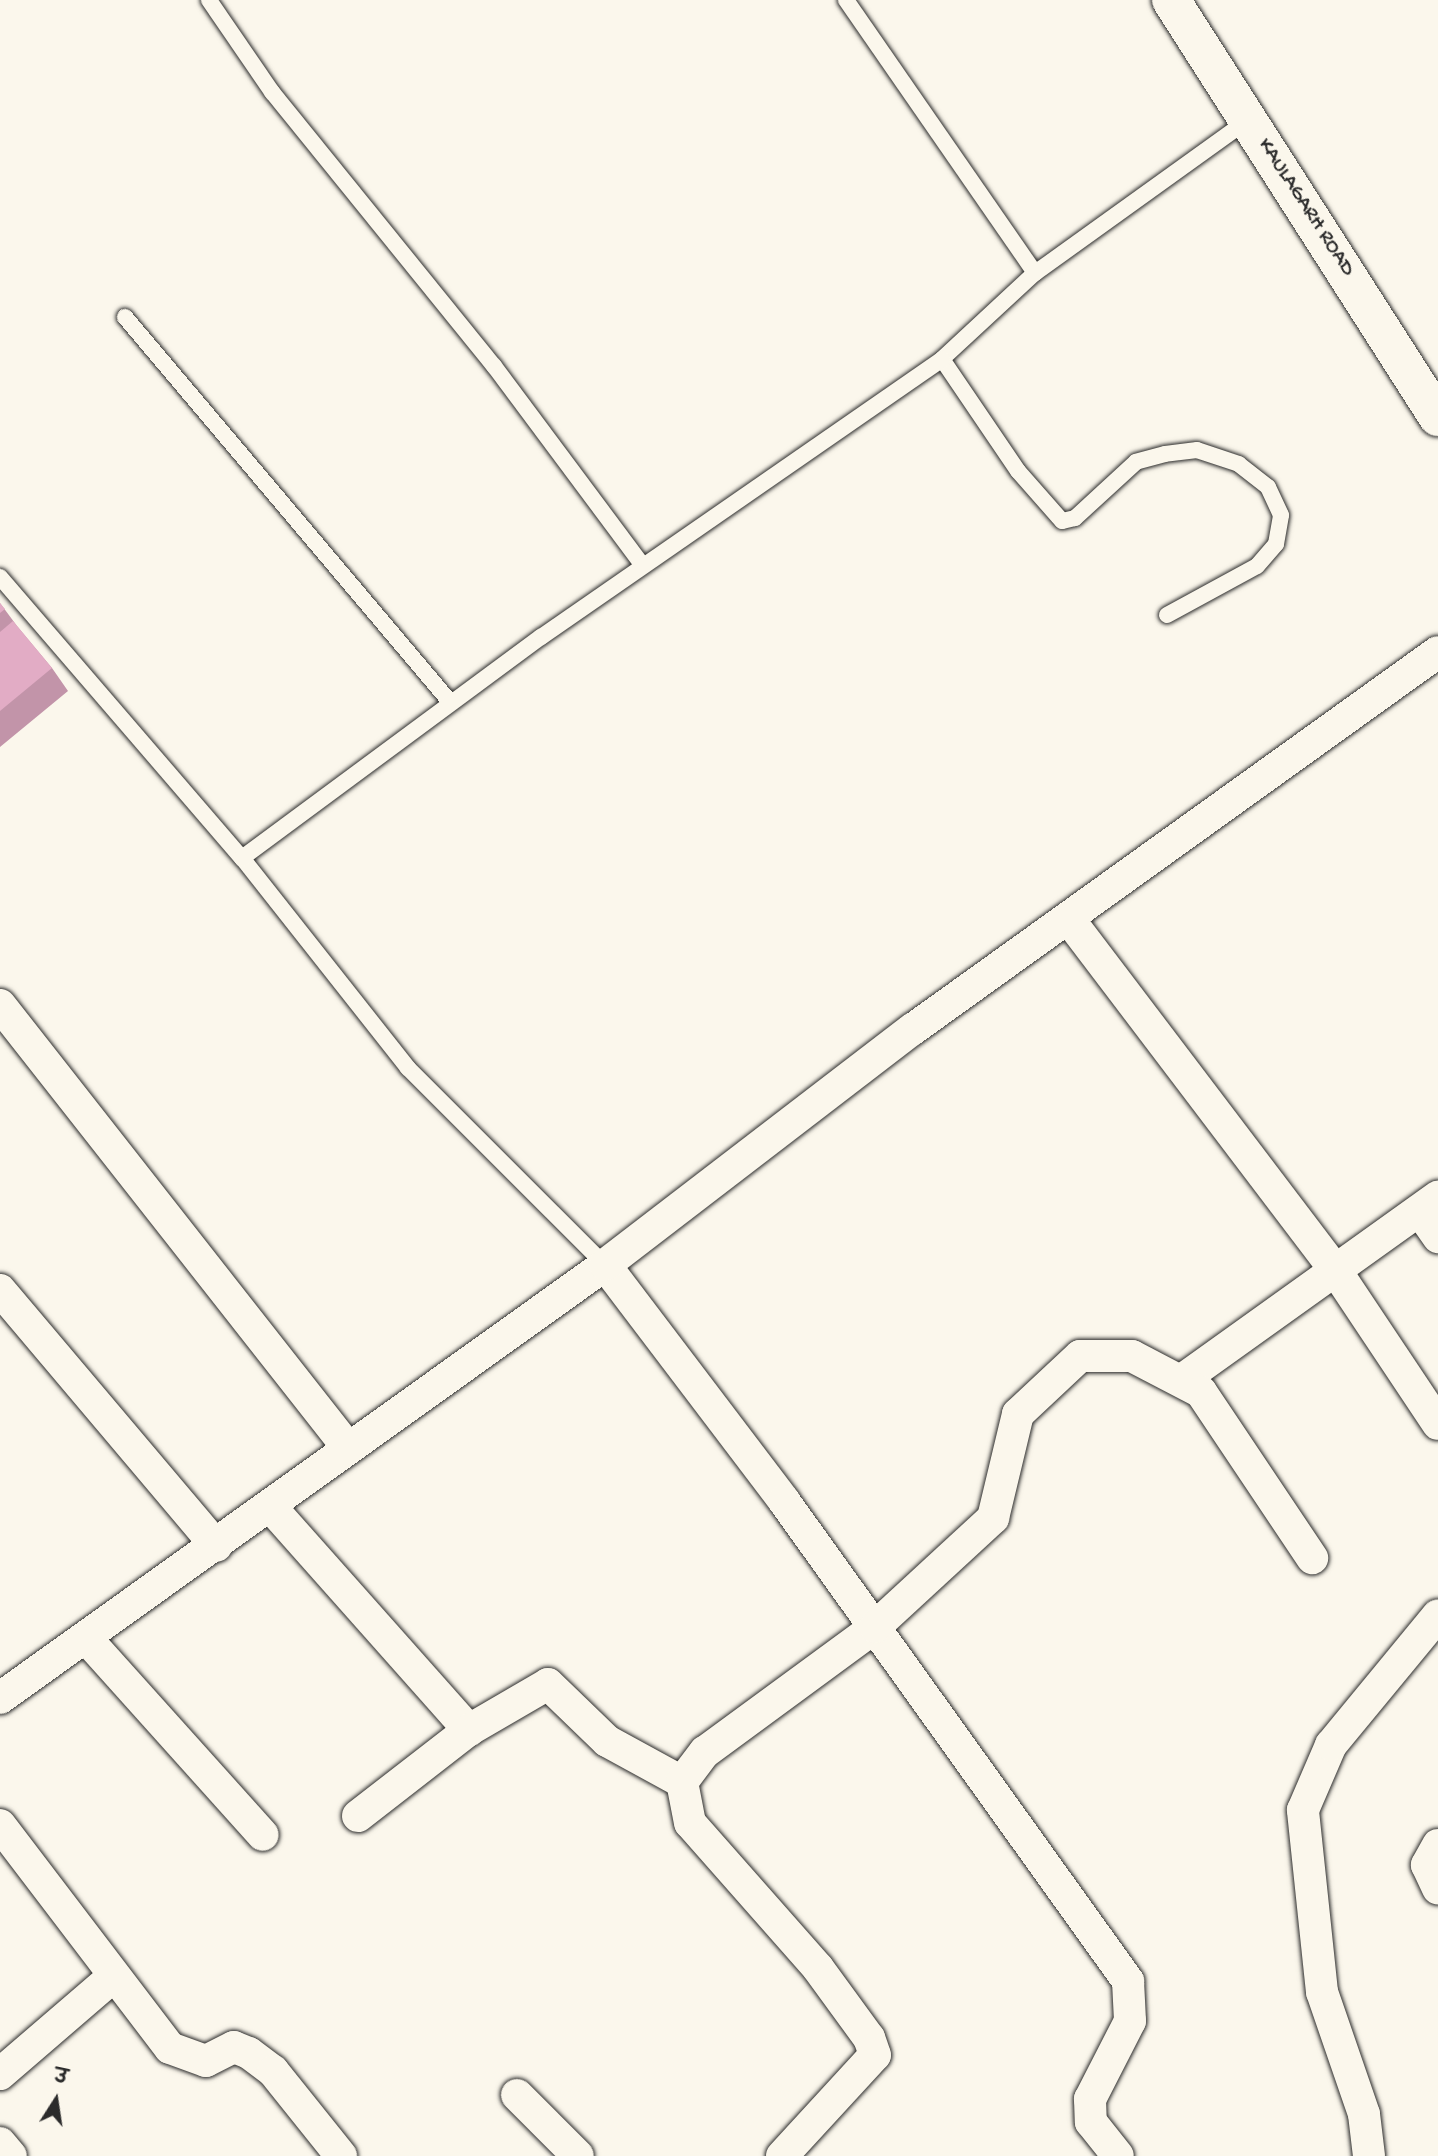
<!DOCTYPE html>
<meta charset="utf-8">
<style>
body{margin:0}
#map{position:relative;width:1438px;height:2156px;overflow:hidden;background:#fbf7ec;font-family:"Gochi Hand","Playpen Sans Deva",sans-serif}
div>[style]{position:absolute}
.roads{filter:drop-shadow(0 0 2px #2b2b2b) drop-shadow(0 0 2px #2b2b2b)}
.lane>*{height:16px;margin:-8px;padding:0 8px;transform-origin:8px;border-radius:8px;background:#fbf7ec}
.street>*{height:32px;margin:-16px;padding:0 16px;transform-origin:16px;border-radius:16px;background:#fbf7ec}
.secondary>*{height:38px;margin:-19px;padding:0 19px;transform-origin:19px;border-radius:19px;background:#fbf7ec}
.wall>*{inset:0;background:#c294a9}
.building>*{inset:0;background:#e2acc5}
span{translate:-50% -50%;white-space:nowrap;text-align:center;line-height:1.15;-webkit-text-stroke:5px #fbf7ec;paint-order:stroke}
.street-label{font-size:21px;color:#2b2b2b}
.north{position:absolute;left:21px;top:2065px;width:70px;height:70px;-webkit-text-stroke:5px #fbf7ec;paint-order:stroke;rotate:12deg;font-size:19px;font-weight:700;line-height:28px;text-align:center;color:#2b2b2b}
.north::after{content:'';display:block;margin:auto;width:24px;height:32px;background:#2b2b2b;clip-path:polygon(50% 0,100% 100%,50% 72%,0 100%)}
</style>
<div id="map">
<div class="roads">
<div class="lane">
<i style="left:209px;top:0;width:112px;rotate:55.6deg"></i>
<i style="left:272px;top:92px;width:353px;rotate:51deg"></i>
<i style="left:494px;top:366px;width:249px;rotate:53.3deg"></i>
<i style="left:846px;top:0;width:332px;rotate:55.3deg"></i>
<i style="left:125px;top:317px;width:505px;rotate:49.82deg"></i>
<i style="left:0;top:577px;width:371px;rotate:49.3deg"></i>
<i style="left:1167px;top:615px;width:102px;rotate:-28.6deg"></i>
<i style="left:1257px;top:566px;width:29px;rotate:-49deg"></i>
<i style="left:1276px;top:544px;width:29px;rotate:-80deg"></i>
<i style="left:1281px;top:515px;width:31px;rotate:-115deg"></i>
<i style="left:1268px;top:487px;width:37px;rotate:-142deg"></i>
<i style="left:1239px;top:464px;width:44px;rotate:-161.6deg"></i>
<i style="left:1197px;top:450px;width:32px;rotate:173deg"></i>
<i style="left:1165px;top:454px;width:30px;rotate:165deg"></i>
<i style="left:1136px;top:462px;width:83px;rotate:137.4deg"></i>
<i style="left:1075px;top:518px;width:13px;rotate:167deg"></i>
<i style="left:1062px;top:521px;width:67px;rotate:-131.3deg"></i>
<i style="left:1018px;top:471px;width:135px;rotate:-124.2deg"></i>
<i style="left:942px;top:359px;width:127px;rotate:-42.8deg"></i>
<i style="left:1035px;top:273px;width:262px;rotate:-35.7deg"></i>
<i style="left:605px;top:1265px;width:279px;rotate:-135deg"></i>
<i style="left:408px;top:1068px;width:268px;rotate:-128.3deg"></i>
<i style="left:242px;top:858px;width:372px;rotate:-36.5deg"></i>
<i style="left:541px;top:637px;width:488px;rotate:-34.7deg"></i>
</div>
<div class="street">
<i style="left:1068px;top:918px;width:447px;rotate:52.8deg"></i>
<i style="left:1338px;top:1274px;width:180px;rotate:56.3deg"></i>
<i style="left:0;top:1005px;width:563px;rotate:51.85deg"></i>
<i style="left:1420px;top:1211px;width:32px;rotate:55deg"></i>
<i style="left:605px;top:1265px;width:296px;rotate:52.8deg"></i>
<i style="left:784px;top:1501px;width:591px;rotate:54.37deg"></i>
<i style="left:1128px;top:1981px;width:40px;rotate:87.1deg"></i>
<i style="left:1130px;top:2021px;width:88px;rotate:117.1deg"></i>
<i style="left:1090px;top:2099px;width:23px;rotate:88deg"></i>
<i style="left:1091px;top:2122px;width:43px;rotate:51.5deg"></i>
<i style="left:0;top:1290px;width:335px;rotate:49.8deg"></i>
<i style="left:1182px;top:1380px;width:315px;rotate:-35.6deg"></i>
<i style="left:270px;top:1506px;width:300px;rotate:48.4deg"></i>
<i style="left:87px;top:1639px;width:263px;rotate:48.1deg"></i>
<i style="left:0;top:1698px;width:744px;rotate:-35.59deg"></i>
<i style="left:605px;top:1265px;width:388px;rotate:-37.5deg"></i>
<i style="left:913px;top:1029px;width:646px;rotate:-35.68deg"></i>
<i style="left:358px;top:1816px;width:140px;rotate:-37.8deg"></i>
<i style="left:469px;top:1730px;width:91px;rotate:-30.2deg"></i>
<i style="left:548px;top:1684px;width:82px;rotate:44deg"></i>
<i style="left:607px;top:1741px;width:85px;rotate:28.7deg"></i>
<i style="left:0;top:1825px;width:280px;rotate:52.7deg"></i>
<i style="left:170px;top:2048px;width:38px;rotate:20deg"></i>
<i style="left:206px;top:2061px;width:31px;rotate:-27deg"></i>
<i style="left:234px;top:2047px;width:16px;rotate:22deg"></i>
<i style="left:249px;top:2053px;width:30px;rotate:37deg"></i>
<i style="left:273px;top:2071px;width:109px;rotate:51.3deg"></i>
<i style="left:1438px;top:1845px;width:23px;rotate:119deg"></i>
<i style="left:1427px;top:1865px;width:26px;rotate:65deg"></i>
<i style="left:0;top:2074px;width:150px;rotate:-40.7deg"></i>
<i style="left:517px;top:2095px;width:86px;rotate:45deg"></i>
<i style="left:0;top:2143px;width:17px;rotate:50deg"></i>
<i style="left:782px;top:2156px;width:137px;rotate:-47.4deg"></i>
<i style="left:875px;top:2055px;width:18px;rotate:-109deg"></i>
<i style="left:869px;top:2038px;width:87px;rotate:-126.1deg"></i>
<i style="left:818px;top:1968px;width:193px;rotate:-131.4deg"></i>
<i style="left:690px;top:1823px;width:42px;rotate:-101deg"></i>
<i style="left:682px;top:1782px;width:38px;rotate:-53deg"></i>
<i style="left:705px;top:1752px;width:211px;rotate:-36.3deg"></i>
<i style="left:875px;top:1627px;width:161px;rotate:-42.7deg"></i>
<i style="left:993px;top:1518px;width:107px;rotate:-76.5deg"></i>
<i style="left:1018px;top:1414px;width:85px;rotate:-43.1deg"></i>
<i style="left:1080px;top:1356px;width:52px"></i>
<i style="left:1132px;top:1356px;width:78px;rotate:27.6deg"></i>
<i style="left:1201px;top:1392px;width:200px;rotate:56.2deg"></i>
<i style="left:1369px;top:2156px;width:42px;rotate:-96.8deg"></i>
<i style="left:1364px;top:2114px;width:129px;rotate:-109deg"></i>
<i style="left:1322px;top:1992px;width:183px;rotate:-96deg"></i>
<i style="left:1303px;top:1810px;width:71px;rotate:-66.7deg"></i>
<i style="left:1331px;top:1745px;width:168px;rotate:-50.5deg"></i>
</div>
<div class="secondary">
<i style="left:1171px;top:0;width:495px;rotate:57.4deg"></i>
</div>
</div>
<div class="wall">
<i style="clip-path:polygon(0 603px,17px 626px,52px 668px,68px 691px,0 747px)"></i>
</div>
<div class="building">
<i style="clip-path:polygon(0 603px,5px 609px,0 613px)"></i>
<i style="clip-path:polygon(13px 621px,52px 668px,0 711px,0 632px)"></i>
</div>
<div class="street-label">
<span style="left:1305px;top:208px;rotate:57deg">KAULAGARH ROAD</span>
</div>
<div class="north">उ</div>
</div>
